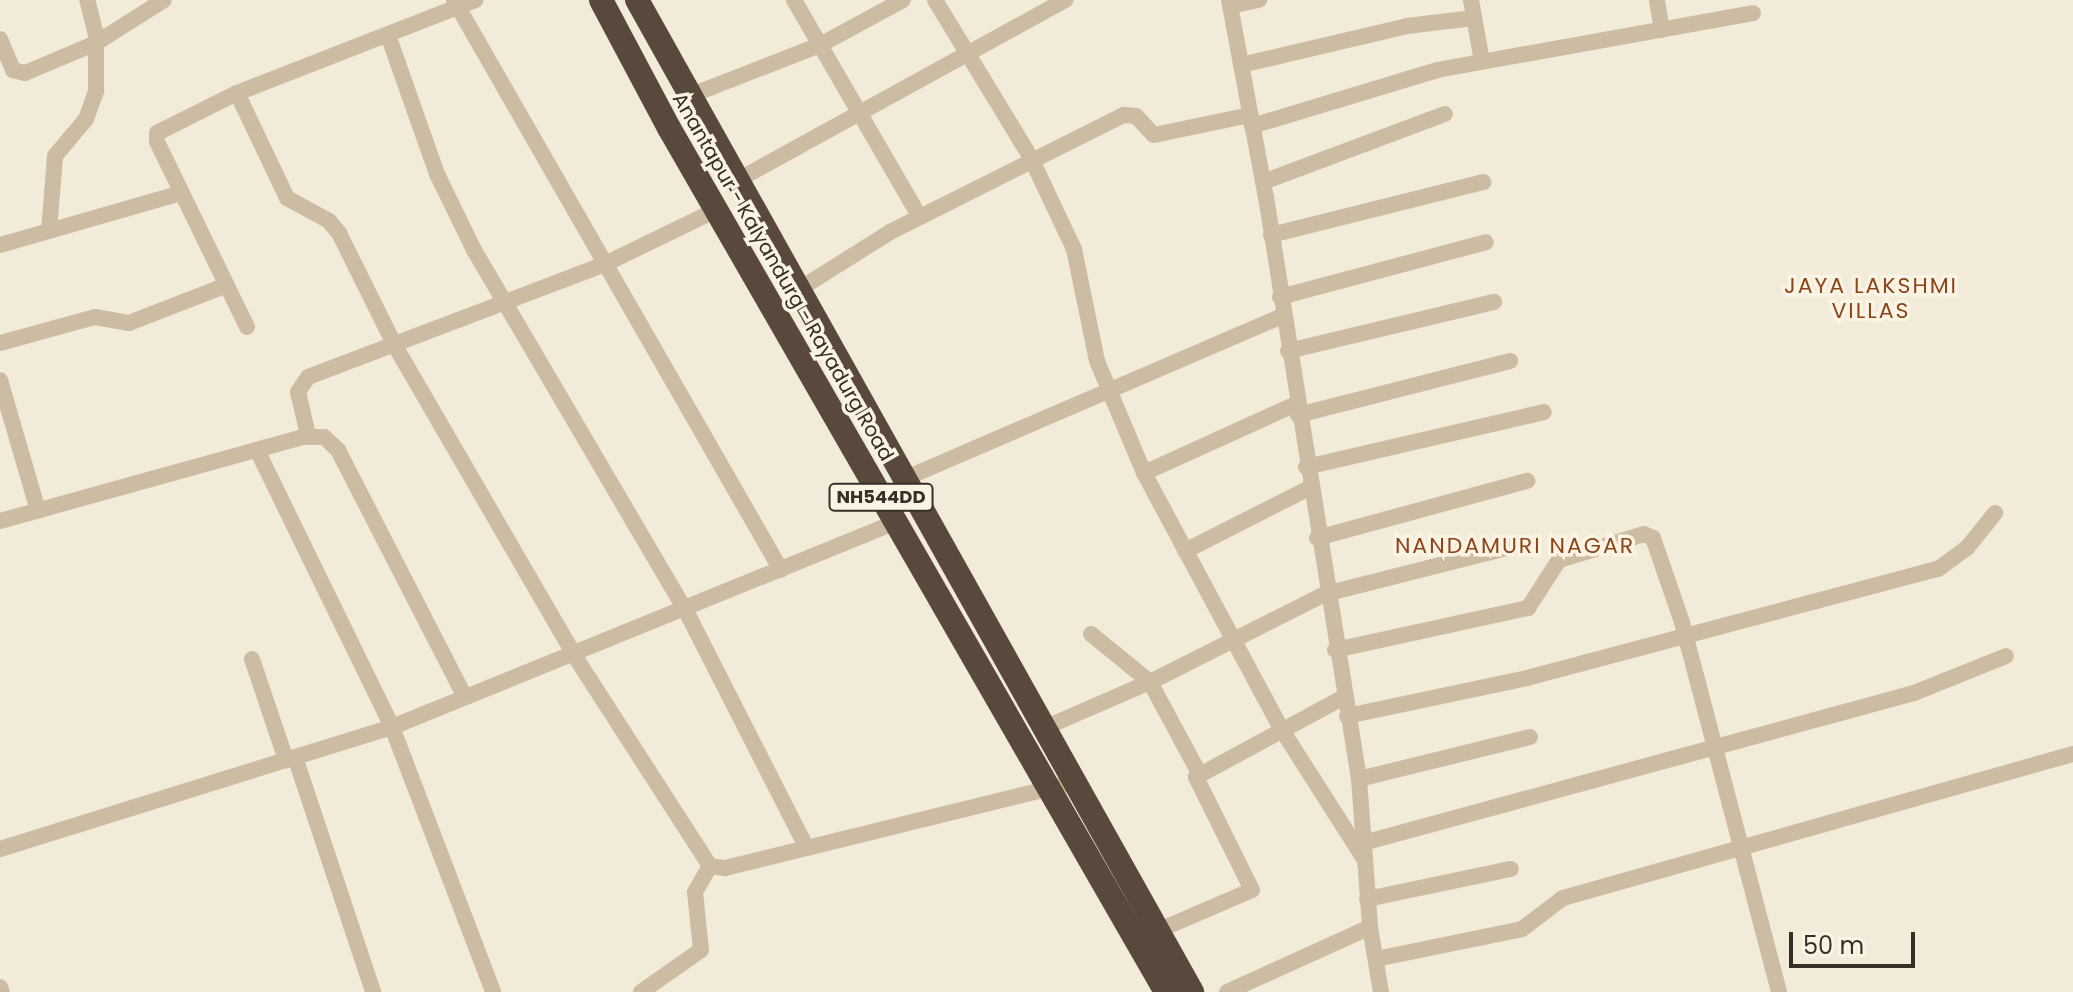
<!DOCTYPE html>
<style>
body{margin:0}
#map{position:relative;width:2073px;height:992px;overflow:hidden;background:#f3ebd9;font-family:Poppins,sans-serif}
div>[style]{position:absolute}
.street>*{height:16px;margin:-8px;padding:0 8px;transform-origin:8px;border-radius:8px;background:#ccbca4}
.highway>*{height:24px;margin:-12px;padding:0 12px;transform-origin:12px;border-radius:12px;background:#58493c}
span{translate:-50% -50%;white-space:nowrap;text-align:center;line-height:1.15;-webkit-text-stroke:7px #fbf4e5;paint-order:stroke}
.shield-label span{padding:2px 6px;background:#fbf4e5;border:2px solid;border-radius:6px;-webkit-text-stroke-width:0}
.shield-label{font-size:18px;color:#372e26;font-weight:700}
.street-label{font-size:20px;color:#372e26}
.neighbourhood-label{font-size:22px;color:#8c4519;letter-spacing:2px}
.scale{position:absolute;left:1789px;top:932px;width:126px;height:36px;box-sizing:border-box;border:4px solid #372e26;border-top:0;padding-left:10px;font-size:24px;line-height:28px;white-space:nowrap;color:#372e26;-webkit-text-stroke:6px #fbf4e5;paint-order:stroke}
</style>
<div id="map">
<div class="street">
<i style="left:454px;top:0;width:657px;rotate:60.16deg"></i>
<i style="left:794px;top:0;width:251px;rotate:59.9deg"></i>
<i style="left:935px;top:0;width:183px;rotate:58.7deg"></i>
<i style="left:1030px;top:156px;width:103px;rotate:64.7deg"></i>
<i style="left:1074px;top:249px;width:114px;rotate:78.4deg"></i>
<i style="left:1097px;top:361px;width:121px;rotate:67.2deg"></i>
<i style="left:1229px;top:0;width:200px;rotate:79.4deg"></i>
<i style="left:1266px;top:197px;width:589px;rotate:80.92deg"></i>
<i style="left:1359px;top:779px;width:148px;rotate:85.7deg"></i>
<i style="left:1370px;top:927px;width:66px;rotate:80.4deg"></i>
<i style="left:1471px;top:0;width:62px;rotate:79.8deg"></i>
<i style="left:1657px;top:0;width:30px;rotate:81deg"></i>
<i style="left:1230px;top:6px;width:30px;rotate:-12deg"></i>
<i style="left:388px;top:35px;width:147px;rotate:70.6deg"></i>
<i style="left:437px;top:174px;width:85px;rotate:64deg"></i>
<i style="left:474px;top:250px;width:416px;rotate:59.6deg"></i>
<i style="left:685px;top:609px;width:268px;rotate:63deg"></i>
<i style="left:0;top:39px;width:34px;rotate:67deg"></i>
<i style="left:13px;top:70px;width:12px;rotate:14deg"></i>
<i style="left:25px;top:73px;width:77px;rotate:-22.9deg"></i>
<i style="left:96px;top:43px;width:80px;rotate:-32.3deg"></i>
<i style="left:1241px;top:65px;width:171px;rotate:-13.2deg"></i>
<i style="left:1407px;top:26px;width:67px;rotate:-6.8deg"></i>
<i style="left:237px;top:93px;width:116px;rotate:64.5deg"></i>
<i style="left:287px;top:198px;width:48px;rotate:28.7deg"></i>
<i style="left:329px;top:221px;width:16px;rotate:50deg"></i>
<i style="left:339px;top:233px;width:124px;rotate:63.6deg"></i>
<i style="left:394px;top:344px;width:359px;rotate:59.9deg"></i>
<i style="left:574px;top:655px;width:251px;rotate:57.2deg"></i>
<i style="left:710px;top:866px;width:15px;rotate:8deg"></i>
<i style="left:725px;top:868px;width:359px;rotate:-13.8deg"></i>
<i style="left:689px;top:96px;width:141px;rotate:-21.3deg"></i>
<i style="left:820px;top:45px;width:94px;rotate:-28.5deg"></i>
<i style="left:1252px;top:126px;width:193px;rotate:-16.8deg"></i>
<i style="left:1437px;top:70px;width:321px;rotate:-10.2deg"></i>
<i style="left:736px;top:181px;width:376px;rotate:-28.8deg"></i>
<i style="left:1263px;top:182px;width:194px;rotate:-20.5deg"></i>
<i style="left:49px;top:231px;width:75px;rotate:-85.4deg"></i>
<i style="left:55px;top:156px;width:48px;rotate:-50deg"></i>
<i style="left:86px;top:119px;width:30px;rotate:-70deg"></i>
<i style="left:96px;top:91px;width:56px;rotate:-90deg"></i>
<i style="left:96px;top:35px;width:36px;rotate:-104deg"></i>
<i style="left:1271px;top:235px;width:219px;rotate:-14deg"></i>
<i style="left:0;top:245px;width:188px;rotate:-16deg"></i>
<i style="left:798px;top:290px;width:109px;rotate:-32.2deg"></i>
<i style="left:890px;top:232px;width:262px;rotate:-26.6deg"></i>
<i style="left:1124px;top:115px;width:12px;rotate:5deg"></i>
<i style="left:1136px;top:116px;width:26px;rotate:47deg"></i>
<i style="left:1154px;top:135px;width:98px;rotate:-11.8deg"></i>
<i style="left:1280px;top:297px;width:213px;rotate:-14.9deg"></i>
<i style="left:247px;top:327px;width:206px;rotate:-115.9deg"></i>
<i style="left:157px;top:142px;width:9px;rotate:-90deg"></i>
<i style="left:157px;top:133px;width:89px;rotate:-26.6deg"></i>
<i style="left:237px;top:93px;width:256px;rotate:-21.3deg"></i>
<i style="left:0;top:343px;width:98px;rotate:-15.3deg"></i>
<i style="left:95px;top:317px;width:35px;rotate:10deg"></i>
<i style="left:129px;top:323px;width:105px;rotate:-21.2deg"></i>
<i style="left:1288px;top:351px;width:212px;rotate:-13.4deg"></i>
<i style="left:0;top:380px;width:136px;rotate:73.8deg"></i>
<i style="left:1296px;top:404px;width:167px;rotate:155.6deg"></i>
<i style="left:1144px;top:473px;width:292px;rotate:61.8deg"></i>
<i style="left:1282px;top:730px;width:151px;rotate:57.5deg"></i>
<i style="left:1298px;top:415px;width:219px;rotate:-14.3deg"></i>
<i style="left:308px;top:435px;width:44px;rotate:-103.1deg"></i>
<i style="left:298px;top:392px;width:18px;rotate:-56deg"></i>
<i style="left:308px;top:377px;width:318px;rotate:-20.8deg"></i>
<i style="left:605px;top:264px;width:123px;rotate:-25.9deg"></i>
<i style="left:257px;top:450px;width:308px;rotate:64deg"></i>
<i style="left:392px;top:727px;width:284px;rotate:69.1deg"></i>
<i style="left:1306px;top:467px;width:244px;rotate:-13deg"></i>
<i style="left:906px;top:478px;width:410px;rotate:-23.3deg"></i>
<i style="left:0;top:521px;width:313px;rotate:-15.5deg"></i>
<i style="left:302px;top:437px;width:22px"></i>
<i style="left:324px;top:437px;width:19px;rotate:43deg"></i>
<i style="left:338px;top:450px;width:278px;rotate:62.8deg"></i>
<i style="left:1317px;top:538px;width:218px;rotate:-15.2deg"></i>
<i style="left:1185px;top:551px;width:139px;rotate:-26.9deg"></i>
<i style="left:1091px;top:634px;width:76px;rotate:39.1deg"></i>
<i style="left:1150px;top:682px;width:106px;rotate:61.7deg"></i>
<i style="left:1335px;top:650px;width:198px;rotate:-12.3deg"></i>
<i style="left:1528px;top:608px;width:57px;rotate:-57.1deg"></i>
<i style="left:1559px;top:560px;width:89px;rotate:-17deg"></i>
<i style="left:1644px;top:534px;width:10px;rotate:24deg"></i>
<i style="left:1653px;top:538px;width:89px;rotate:71deg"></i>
<i style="left:1682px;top:622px;width:383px;rotate:75.3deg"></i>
<i style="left:252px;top:659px;width:107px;rotate:71.4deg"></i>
<i style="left:1347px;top:716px;width:184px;rotate:-11.9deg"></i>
<i style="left:1527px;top:678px;width:425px;rotate:-14.9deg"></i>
<i style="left:1938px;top:569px;width:36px;rotate:-36deg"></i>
<i style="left:1967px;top:548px;width:45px;rotate:-51.3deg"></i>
<i style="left:1044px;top:728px;width:116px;rotate:-23.5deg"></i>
<i style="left:1150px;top:682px;width:196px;rotate:-26.7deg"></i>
<i style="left:1325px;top:594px;width:196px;rotate:-14.2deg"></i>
<i style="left:295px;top:757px;width:248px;rotate:71.6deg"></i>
<i style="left:1359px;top:779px;width:176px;rotate:-13.8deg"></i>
<i style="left:1363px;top:843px;width:571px;rotate:-15.23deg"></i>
<i style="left:1914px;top:693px;width:99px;rotate:-21.9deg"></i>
<i style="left:0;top:849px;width:411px;rotate:-17.3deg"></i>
<i style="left:392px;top:727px;width:544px;rotate:-22.13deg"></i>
<i style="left:1367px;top:899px;width:147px;rotate:-11.8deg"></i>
<i style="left:1157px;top:931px;width:103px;rotate:-23.3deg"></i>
<i style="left:1252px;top:890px;width:126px;rotate:-116.4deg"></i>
<i style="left:1196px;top:777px;width:168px;rotate:-28.4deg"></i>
<i style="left:1376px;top:959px;width:149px;rotate:-11.6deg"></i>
<i style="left:1522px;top:929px;width:51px;rotate:-37.1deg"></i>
<i style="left:1563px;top:898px;width:530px;rotate:-15.77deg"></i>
<i style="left:0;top:987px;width:5px;rotate:68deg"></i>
<i style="left:641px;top:992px;width:73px;rotate:-35deg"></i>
<i style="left:701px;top:950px;width:58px;rotate:-95.9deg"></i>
<i style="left:695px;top:892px;width:30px;rotate:-60deg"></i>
<i style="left:1227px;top:992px;width:157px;rotate:-24.4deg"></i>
</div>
<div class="highway">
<i style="left:601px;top:0;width:145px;rotate:62deg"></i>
<i style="left:669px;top:128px;width:997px;rotate:60.09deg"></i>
<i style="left:637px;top:0;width:1137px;rotate:60.77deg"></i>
</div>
<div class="shield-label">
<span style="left:881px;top:497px">NH544DD</span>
</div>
<div class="street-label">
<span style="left:783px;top:277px;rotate:60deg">Anantapur - Kalyandurg - Rayadurg Road</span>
</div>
<div class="neighbourhood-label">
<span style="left:1871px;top:298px">JAYA LAKSHMI<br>VILLAS</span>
<span style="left:1515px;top:546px">NANDAMURI NAGAR</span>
</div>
<div class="scale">50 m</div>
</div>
